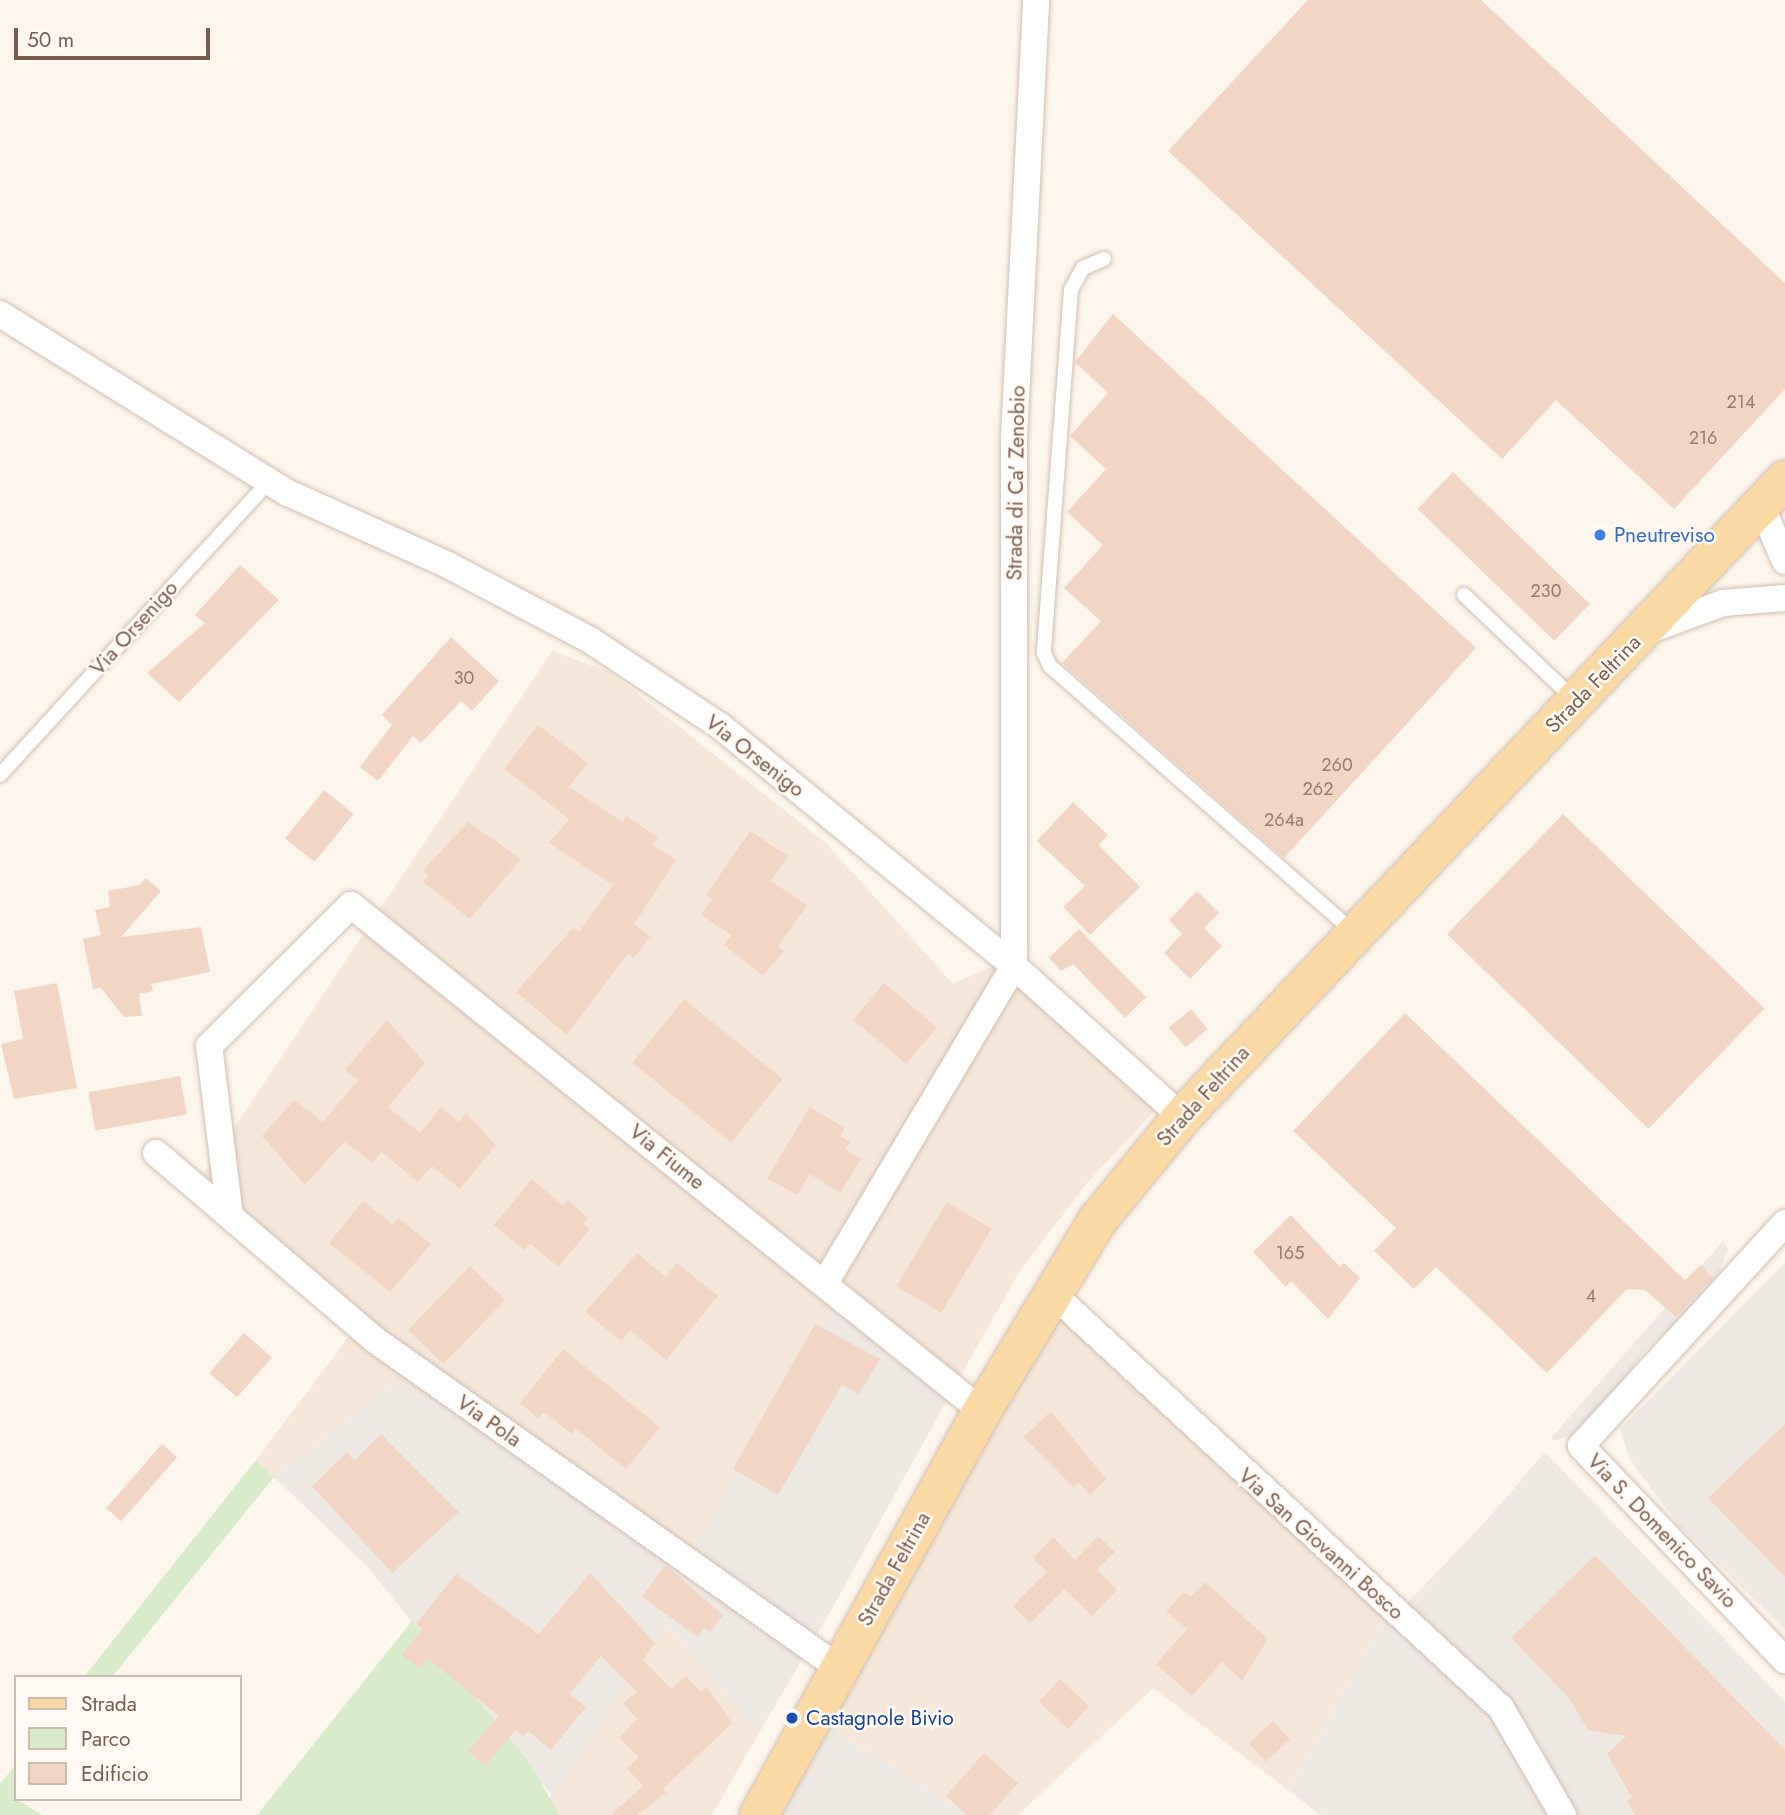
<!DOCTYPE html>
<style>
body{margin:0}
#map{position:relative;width:1785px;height:1815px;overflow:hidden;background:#fdf6ec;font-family:Jost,sans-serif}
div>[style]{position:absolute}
.residential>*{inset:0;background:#f5e8da}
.industrial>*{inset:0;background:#efe9e4}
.green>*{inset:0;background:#d8ecc9}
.building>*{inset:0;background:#f3d5c3;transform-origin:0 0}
.roads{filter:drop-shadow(0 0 2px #d1beb0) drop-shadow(0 0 2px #d1beb0)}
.lane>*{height:14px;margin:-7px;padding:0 7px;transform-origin:7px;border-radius:7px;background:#fff}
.street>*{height:26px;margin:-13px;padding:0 13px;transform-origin:13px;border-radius:13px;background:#fff}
.primary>*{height:38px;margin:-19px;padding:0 19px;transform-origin:19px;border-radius:19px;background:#fbd9a5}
.dots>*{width:19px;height:19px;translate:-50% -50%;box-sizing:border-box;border:4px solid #fffaf3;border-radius:50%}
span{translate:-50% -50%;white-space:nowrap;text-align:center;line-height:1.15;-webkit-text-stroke:5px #fffaf3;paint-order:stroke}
.number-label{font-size:18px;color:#987a6a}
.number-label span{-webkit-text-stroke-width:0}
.street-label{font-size:21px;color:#7a5c4d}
.shop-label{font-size:21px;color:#366cbe}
.left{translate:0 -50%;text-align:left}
.transit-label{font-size:21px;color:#164399}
.legend{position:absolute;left:14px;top:1675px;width:228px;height:126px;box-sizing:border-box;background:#fffaf3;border:2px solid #cabbb1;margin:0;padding:9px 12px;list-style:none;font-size:21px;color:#7a5c4d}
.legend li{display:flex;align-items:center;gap:14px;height:35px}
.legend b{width:35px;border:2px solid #cabbb1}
.scale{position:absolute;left:14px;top:28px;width:196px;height:32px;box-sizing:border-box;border:4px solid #7a5c4d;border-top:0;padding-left:9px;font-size:21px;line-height:24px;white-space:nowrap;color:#7a5c4d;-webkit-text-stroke:5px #fffaf3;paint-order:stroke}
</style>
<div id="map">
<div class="residential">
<i style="clip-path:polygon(552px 651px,610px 672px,826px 843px,953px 984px,1001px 962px,1155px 1110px,1087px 1183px,1020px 1271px,958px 1380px,837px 1302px,693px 1550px,398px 1380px,274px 1477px,256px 1460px,351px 1334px,188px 1197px)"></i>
<i style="clip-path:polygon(1059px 1313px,1385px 1619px,1288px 1790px,1153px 1688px,1018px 1815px,971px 1815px,827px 1726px)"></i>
<i style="clip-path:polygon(666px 1624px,759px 1733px,712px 1815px,559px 1815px,549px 1798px)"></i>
</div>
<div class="industrial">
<i style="clip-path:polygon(1723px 1241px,1728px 1249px,1712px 1293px,1648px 1347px,1584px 1431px,1555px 1441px,1551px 1438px)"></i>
<i style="clip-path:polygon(1785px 1263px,1785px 1630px,1678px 1525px,1629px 1458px,1620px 1429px)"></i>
<i style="clip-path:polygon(837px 1302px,958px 1380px,829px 1614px,759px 1733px,666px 1624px,553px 1797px,367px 1566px,274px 1477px,398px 1380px,692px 1550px)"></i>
<i style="clip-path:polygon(1545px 1452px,1785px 1702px,1785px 1815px,1321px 1815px,1288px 1790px,1385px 1619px,1389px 1622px,1486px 1521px)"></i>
<i style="clip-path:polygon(827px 1726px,971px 1815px,775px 1815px)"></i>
</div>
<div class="green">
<i style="clip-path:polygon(256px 1460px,274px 1477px,112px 1677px,84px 1677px)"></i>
<i style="clip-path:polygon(412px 1621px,532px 1766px,559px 1815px,257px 1815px)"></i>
<i style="clip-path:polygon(16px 1764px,16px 1799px,42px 1815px,0 1815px,0 1784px)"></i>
</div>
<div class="building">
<i style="clip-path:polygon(1308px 0,1481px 0,1785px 283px,1785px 389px,1674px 509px,1556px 400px,1502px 459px,1168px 151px)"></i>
<i style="clip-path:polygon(1113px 314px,1476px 648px,1284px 858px,1062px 663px,1101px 621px,1064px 588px,1103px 545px,1067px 512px,1106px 469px,1070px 436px,1108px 393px,1075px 362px)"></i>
<i style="left:1453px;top:472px;width:190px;height:51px;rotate:44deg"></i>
<i style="clip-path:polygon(240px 565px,279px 600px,179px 702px,147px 673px,205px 623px,195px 615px)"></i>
<i style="clip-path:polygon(451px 637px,499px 681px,472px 711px,461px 701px,421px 743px,413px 736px,378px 781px,360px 767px,392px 725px,382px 715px)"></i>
<i style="clip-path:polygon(538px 725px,588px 763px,569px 787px,623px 822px,626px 816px,658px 837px,653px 845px,676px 860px,634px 924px,650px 936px,634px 958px,629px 954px,618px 966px,567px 1035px,516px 992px,573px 928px,579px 932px,613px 885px,549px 843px,569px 819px,504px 769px)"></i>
<i style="left:324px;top:790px;width:38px;height:62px;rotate:39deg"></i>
<i style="clip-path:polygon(1073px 802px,1108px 835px,1099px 845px,1140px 887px,1090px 935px,1063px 907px,1085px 886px,1037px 841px)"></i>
<i style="left:1563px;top:814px;width:280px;height:167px;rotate:44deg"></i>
<i style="clip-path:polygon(468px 822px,521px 859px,470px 919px,423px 882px,428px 875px,423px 870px)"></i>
<i style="clip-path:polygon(750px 831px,788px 856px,771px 881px,807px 905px,778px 947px,784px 951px,763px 976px,724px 945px,731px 935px,701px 915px,712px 899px,706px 895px)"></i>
<i style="clip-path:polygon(146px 878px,161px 891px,121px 937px,201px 927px,210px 972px,151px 984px,153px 991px,139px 994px,142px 1016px,124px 1017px,101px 988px,93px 989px,83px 939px,101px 935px,95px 910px,110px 907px,108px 891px,140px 885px)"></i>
<i style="clip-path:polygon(1197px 891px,1219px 913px,1204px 928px,1222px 946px,1190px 979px,1164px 953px,1182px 934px,1169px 920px)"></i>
<i style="clip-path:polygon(1079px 929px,1146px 997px,1125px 1018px,1073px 964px,1061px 971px,1049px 958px)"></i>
<i style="clip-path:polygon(57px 983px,77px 1088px,14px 1099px,1px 1044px,23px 1039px,14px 991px)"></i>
<i style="left:884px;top:983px;width:69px;height:48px;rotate:40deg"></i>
<i style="left:684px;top:999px;width:127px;height:82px;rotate:39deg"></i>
<i style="left:1191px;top:1009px;width:26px;height:29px;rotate:50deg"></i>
<i style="clip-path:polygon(1405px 1013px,1685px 1280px,1701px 1265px,1713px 1278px,1676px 1317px,1645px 1290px,1627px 1289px,1547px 1373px,1436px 1267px,1414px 1289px,1374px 1251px,1396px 1228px,1293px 1131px)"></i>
<i style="clip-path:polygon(387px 1020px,425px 1063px,388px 1107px,420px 1133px,441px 1107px,459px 1122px,466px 1113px,496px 1145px,460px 1189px,432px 1166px,418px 1182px,381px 1152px,373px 1163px,344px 1142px,305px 1185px,262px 1136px,294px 1100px,323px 1122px,358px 1080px,345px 1070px)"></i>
<i style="left:180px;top:1076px;width:39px;height:93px;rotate:80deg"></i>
<i style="clip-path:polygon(810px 1107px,845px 1128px,840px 1136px,850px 1142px,845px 1149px,861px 1159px,840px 1193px,810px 1174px,797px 1195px,767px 1178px)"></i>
<i style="clip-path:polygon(532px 1179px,563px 1206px,568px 1200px,588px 1218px,583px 1224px,590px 1229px,558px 1267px,530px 1243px,524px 1250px,494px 1225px)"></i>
<i style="clip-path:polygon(363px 1201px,392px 1224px,398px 1218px,431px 1244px,390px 1292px,329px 1243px)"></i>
<i style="left:947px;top:1202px;width:52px;height:98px;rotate:31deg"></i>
<i style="clip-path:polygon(1291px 1215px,1340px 1267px,1344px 1263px,1360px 1278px,1328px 1319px,1291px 1281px,1286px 1287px,1253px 1252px)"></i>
<i style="clip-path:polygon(637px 1253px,666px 1277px,677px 1263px,718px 1296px,666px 1360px,630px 1330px,621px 1341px,585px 1312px)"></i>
<i style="left:470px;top:1266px;width:49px;height:89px;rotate:44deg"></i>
<i style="clip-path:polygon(815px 1324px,880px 1359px,859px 1394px,842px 1385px,778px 1495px,733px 1469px)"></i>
<i style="left:244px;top:1333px;width:37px;height:53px;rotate:41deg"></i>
<i style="clip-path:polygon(563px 1349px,660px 1427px,626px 1469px,576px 1429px,572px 1434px,544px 1412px,538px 1418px,520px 1403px)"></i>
<i style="clip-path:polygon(1051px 1411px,1106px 1479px,1090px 1495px,1078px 1482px,1073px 1487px,1024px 1437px)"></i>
<i style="clip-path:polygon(1785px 1424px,1785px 1577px,1708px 1498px)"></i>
<i style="clip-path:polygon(381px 1434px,459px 1512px,392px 1573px,312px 1486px,347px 1452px,354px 1461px)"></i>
<i style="left:162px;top:1444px;width:20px;height:85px;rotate:41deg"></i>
<i style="clip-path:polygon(1098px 1536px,1115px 1552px,1097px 1570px,1117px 1590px,1092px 1616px,1064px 1589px,1030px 1623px,1013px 1606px,1047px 1572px,1033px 1558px,1053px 1537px,1075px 1560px)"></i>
<i style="clip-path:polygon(1595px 1555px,1785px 1750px,1785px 1815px,1635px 1815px,1627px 1801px,1632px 1798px,1607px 1754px,1626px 1736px,1588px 1730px,1569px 1698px,1511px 1638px)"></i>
<i style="clip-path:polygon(665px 1565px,723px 1615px,710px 1632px,704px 1628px,698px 1637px,642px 1597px)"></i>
<i style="clip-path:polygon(590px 1573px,655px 1643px,643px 1660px,671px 1689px,686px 1676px,701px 1692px,707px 1687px,732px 1723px,663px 1789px,666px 1793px,637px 1815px,611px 1815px,643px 1786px,627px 1768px,639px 1757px,619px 1738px,637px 1719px,623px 1703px,637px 1692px,601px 1656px,570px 1694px,586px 1707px,551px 1750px,528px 1731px,523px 1737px,516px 1730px,485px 1766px,468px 1751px,499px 1716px,428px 1659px,420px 1668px,402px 1655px,422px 1629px,416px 1624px,456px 1574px,539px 1634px)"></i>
<i style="clip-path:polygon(1205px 1582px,1268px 1639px,1242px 1681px,1222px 1662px,1192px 1696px,1156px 1664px,1187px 1629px,1166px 1611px,1184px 1592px,1190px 1597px)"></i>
<i style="left:1060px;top:1679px;width:40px;height:31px;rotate:43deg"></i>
<i style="left:1273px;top:1721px;width:25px;height:33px;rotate:47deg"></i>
<i style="clip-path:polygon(984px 1753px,1018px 1783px,990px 1815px,967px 1815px,946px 1796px)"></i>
</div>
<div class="roads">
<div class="lane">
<i style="left:1104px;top:259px;width:23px;rotate:157deg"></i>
<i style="left:1083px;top:268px;width:25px;rotate:119deg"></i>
<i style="left:1071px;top:290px;width:364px;rotate:94.3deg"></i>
<i style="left:1044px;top:653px;width:14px;rotate:65deg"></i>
<i style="left:1050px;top:666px;width:404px;rotate:41.2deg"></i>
<i style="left:1464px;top:595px;width:153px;rotate:43.4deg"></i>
<i style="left:0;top:775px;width:398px;rotate:-47.5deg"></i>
</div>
<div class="street">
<i style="left:0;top:314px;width:339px;rotate:31.9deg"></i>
<i style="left:288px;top:493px;width:175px;rotate:24.2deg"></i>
<i style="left:448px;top:565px;width:161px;rotate:27.8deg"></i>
<i style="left:590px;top:640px;width:156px;rotate:33.5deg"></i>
<i style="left:720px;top:726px;width:380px;rotate:39.2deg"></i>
<i style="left:1014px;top:966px;width:226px;rotate:41.9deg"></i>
<i style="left:1761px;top:505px;width:61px;rotate:66.8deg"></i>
<i style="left:1647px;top:631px;width:81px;rotate:-20.2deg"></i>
<i style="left:1723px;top:603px;width:62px;rotate:-4.6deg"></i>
<i style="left:156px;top:1153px;width:288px;rotate:40.5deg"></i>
<i style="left:375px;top:1340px;width:568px;rotate:35.26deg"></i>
<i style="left:230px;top:1216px;width:171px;rotate:-97deg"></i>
<i style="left:209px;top:1046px;width:200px;rotate:-44.8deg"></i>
<i style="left:351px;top:905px;width:809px;rotate:38.73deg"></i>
<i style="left:1785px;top:1223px;width:302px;rotate:132.5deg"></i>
<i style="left:1581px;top:1446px;width:296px;rotate:46.4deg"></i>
<i style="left:825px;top:1283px;width:369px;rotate:-59.2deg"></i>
<i style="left:1014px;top:966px;width:528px;rotate:-90deg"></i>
<i style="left:1014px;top:438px;width:439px;rotate:-87.1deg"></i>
<i style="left:1052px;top:1293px;width:611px;rotate:42.75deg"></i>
<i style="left:1501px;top:1708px;width:124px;rotate:59.9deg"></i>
</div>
<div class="primary">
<i style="left:759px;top:1815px;width:461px;rotate:-61.1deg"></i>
<i style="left:982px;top:1411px;width:222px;rotate:-58.8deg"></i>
<i style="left:1097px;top:1221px;width:134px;rotate:-50.7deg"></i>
<i style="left:1182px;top:1117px;width:877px;rotate:-46.57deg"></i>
</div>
</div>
<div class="dots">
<i style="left:1600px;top:535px;background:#3f7fe0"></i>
<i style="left:792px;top:1718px;background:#1a4fb4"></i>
</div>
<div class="number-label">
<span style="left:1741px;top:402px">214</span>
<span style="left:1703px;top:438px">216</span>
<span style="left:1546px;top:591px">230</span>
<span style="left:464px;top:678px">30</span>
<span style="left:1337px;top:765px">260</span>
<span style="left:1318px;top:789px">262</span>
<span style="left:1284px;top:820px">264a</span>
<span style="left:1290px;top:1253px">165</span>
<span style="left:1591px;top:1296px">4</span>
</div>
<div class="street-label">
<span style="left:1016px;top:483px;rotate:-89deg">Strada di Ca' Zenobio</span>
<span style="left:134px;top:628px;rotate:-48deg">Via Orsenigo</span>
<span style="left:1593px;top:684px;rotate:-46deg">Strada Feltrina</span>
<span style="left:755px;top:756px;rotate:38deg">Via Orsenigo</span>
<span style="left:1203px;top:1096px;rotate:-48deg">Strada Feltrina</span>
<span style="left:667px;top:1157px;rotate:39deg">Via Fiume</span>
<span style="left:489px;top:1421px;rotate:35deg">Via Pola</span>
<span style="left:1662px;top:1531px;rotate:46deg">Via S. Domenico Savio</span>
<span style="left:1321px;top:1544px;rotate:42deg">Via San Giovanni Bosco</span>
<span style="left:894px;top:1569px;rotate:-61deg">Strada Feltrina</span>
</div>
<div class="shop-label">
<span class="left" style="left:1614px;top:535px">Pneutreviso</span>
</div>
<div class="transit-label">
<span class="left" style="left:806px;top:1718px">Castagnole Bivio</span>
</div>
<ul class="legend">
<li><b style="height:9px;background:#fbd9a5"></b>Strada</li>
<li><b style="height:19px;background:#d8ecc9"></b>Parco</li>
<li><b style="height:19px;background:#f3d5c3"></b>Edificio</li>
</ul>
<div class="scale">50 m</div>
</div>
